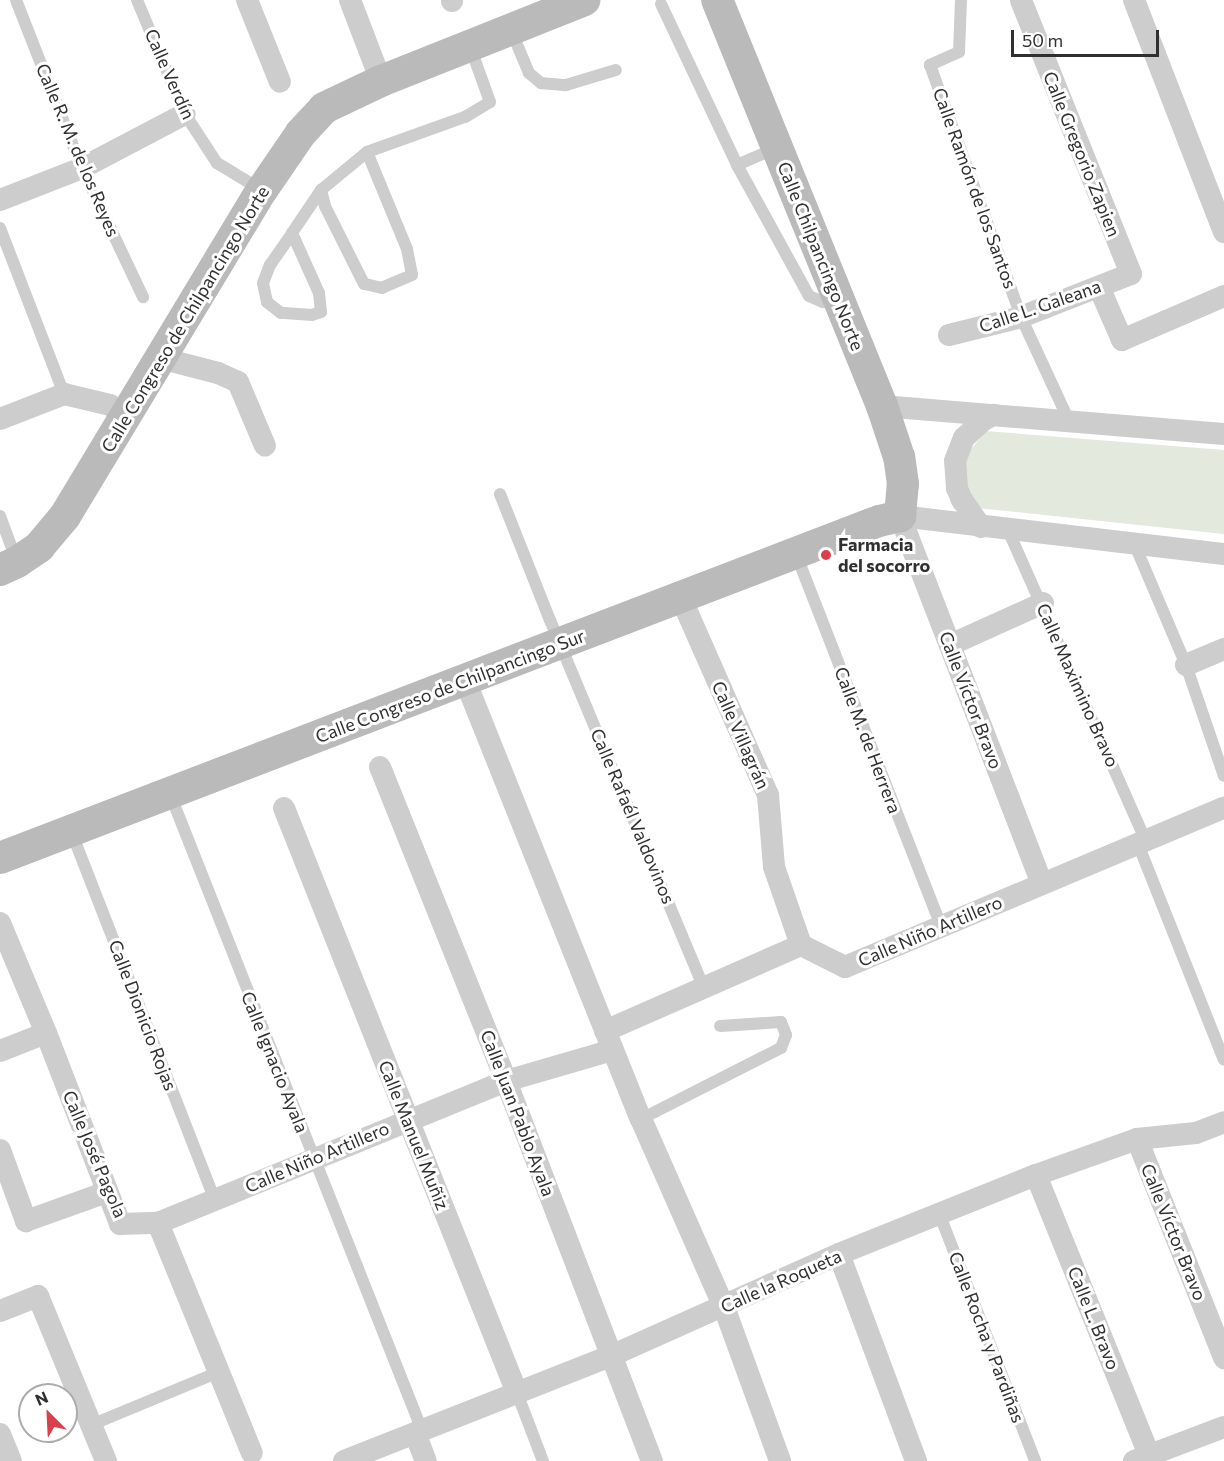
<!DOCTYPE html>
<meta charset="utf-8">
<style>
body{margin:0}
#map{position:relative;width:1224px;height:1461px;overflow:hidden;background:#fff;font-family:Commissioner,sans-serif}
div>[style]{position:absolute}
.green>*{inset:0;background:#e3e9dd}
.lane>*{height:12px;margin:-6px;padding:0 6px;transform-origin:6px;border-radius:6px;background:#cdcdcd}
.street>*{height:22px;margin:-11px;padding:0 11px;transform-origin:11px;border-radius:11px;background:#cdcdcd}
.secondary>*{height:32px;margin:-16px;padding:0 16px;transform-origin:16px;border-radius:16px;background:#bababa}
.dots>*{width:16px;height:16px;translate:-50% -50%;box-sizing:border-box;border:3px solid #fff;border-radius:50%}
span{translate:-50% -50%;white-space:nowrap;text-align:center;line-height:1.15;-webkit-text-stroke:6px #fff;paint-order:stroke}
.street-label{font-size:18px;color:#303030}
.poi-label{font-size:18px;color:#303030;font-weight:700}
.left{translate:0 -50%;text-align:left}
.north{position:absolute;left:18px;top:1383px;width:60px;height:60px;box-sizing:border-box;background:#fff;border:2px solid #acacac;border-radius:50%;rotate:336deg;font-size:16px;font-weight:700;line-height:24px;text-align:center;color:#303030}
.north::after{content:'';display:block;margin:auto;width:21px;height:27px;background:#d9404c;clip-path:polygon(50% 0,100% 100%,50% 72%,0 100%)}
.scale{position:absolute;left:1011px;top:30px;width:148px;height:27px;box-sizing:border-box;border:3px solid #303030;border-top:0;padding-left:8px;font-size:18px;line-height:21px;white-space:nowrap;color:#303030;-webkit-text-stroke:4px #fff;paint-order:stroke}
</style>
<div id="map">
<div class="green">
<i style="clip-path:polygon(986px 431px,1224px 450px,1224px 534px,977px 508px,959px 464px)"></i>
</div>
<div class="lane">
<i style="left:16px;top:0;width:180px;rotate:68.6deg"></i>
<i style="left:82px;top:168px;width:143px;rotate:64.7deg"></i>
<i style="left:137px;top:0;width:124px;rotate:67.2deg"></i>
<i style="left:185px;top:114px;width:59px;rotate:56.9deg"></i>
<i style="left:217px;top:163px;width:50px;rotate:31.2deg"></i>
<i style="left:961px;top:0;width:52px;rotate:92.2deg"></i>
<i style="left:959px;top:52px;width:32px;rotate:156deg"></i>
<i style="left:930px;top:65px;width:268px;rotate:70.1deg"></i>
<i style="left:1021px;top:317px;width:115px;rotate:65.2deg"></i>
<i style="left:661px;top:4px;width:178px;rotate:64.7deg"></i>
<i style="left:737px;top:165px;width:43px;rotate:-23.6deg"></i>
<i style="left:511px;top:30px;width:47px;rotate:67.3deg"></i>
<i style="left:529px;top:73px;width:16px;rotate:40deg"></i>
<i style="left:541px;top:83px;width:25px;rotate:5deg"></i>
<i style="left:566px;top:85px;width:52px;rotate:-16.7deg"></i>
<i style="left:367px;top:152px;width:105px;rotate:67.6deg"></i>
<i style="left:407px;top:249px;width:26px;rotate:79deg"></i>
<i style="left:412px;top:275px;width:33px;rotate:157deg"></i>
<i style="left:382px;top:288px;width:18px;rotate:-167deg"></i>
<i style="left:364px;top:284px;width:87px;rotate:-116.6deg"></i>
<i style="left:325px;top:206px;width:16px;rotate:-104deg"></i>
<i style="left:321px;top:190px;width:60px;rotate:-39.6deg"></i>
<i style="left:367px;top:152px;width:104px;rotate:-19.7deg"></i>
<i style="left:465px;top:117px;width:29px;rotate:-31deg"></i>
<i style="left:490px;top:102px;width:59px;rotate:-109.7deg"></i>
<i style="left:737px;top:165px;width:149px;rotate:61.2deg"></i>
<i style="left:809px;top:296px;width:15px;rotate:23deg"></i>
<i style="left:823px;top:302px;width:15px;rotate:-16deg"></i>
<i style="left:0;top:228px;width:178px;rotate:68.9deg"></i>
<i style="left:292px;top:233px;width:66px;rotate:65.8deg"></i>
<i style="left:319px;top:293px;width:19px;rotate:84deg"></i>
<i style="left:321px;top:312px;width:9px;rotate:162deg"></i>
<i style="left:312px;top:315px;width:31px;rotate:-176deg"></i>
<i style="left:281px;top:313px;width:18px;rotate:-142deg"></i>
<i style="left:267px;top:302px;width:19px;rotate:-102deg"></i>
<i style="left:263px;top:283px;width:19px;rotate:-69deg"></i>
<i style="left:270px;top:265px;width:39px;rotate:-55deg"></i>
<i style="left:292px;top:233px;width:52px;rotate:-56deg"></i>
<i style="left:500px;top:494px;width:136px;rotate:68.4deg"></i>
<i style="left:550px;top:620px;width:399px;rotate:67.3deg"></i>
<i style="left:0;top:516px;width:49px;rotate:69.7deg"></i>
<i style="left:1008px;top:530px;width:340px;rotate:66.1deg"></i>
<i style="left:1134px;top:543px;width:133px;rotate:66.9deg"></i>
<i style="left:1186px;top:665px;width:117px;rotate:71.1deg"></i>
<i style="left:796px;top:554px;width:399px;rotate:68.7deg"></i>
<i style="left:170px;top:794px;width:684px;rotate:68.39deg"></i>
<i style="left:71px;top:831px;width:396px;rotate:68.7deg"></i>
<i style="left:1138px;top:844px;width:232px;rotate:68.3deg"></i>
<i style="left:641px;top:1119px;width:157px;rotate:-26.9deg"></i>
<i style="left:781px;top:1048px;width:14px;rotate:-69deg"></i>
<i style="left:786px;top:1035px;width:14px;rotate:-111deg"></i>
<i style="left:781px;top:1022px;width:61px;rotate:176.2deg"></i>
<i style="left:939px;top:1213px;width:266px;rotate:68.8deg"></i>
<i style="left:517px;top:1393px;width:73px;rotate:69.1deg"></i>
<i style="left:91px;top:1425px;width:139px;rotate:-22.5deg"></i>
</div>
<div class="street">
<i style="left:247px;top:0;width:88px;rotate:68.1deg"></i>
<i style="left:350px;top:0;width:87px;rotate:69.1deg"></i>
<i style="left:452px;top:0;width:1px;rotate:90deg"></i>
<i style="left:1134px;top:0;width:249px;rotate:68.8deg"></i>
<i style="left:0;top:200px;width:88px;rotate:-21.3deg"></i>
<i style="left:82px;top:168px;width:116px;rotate:-27.7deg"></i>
<i style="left:1099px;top:287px;width:58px;rotate:66.5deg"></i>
<i style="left:1122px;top:340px;width:111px;rotate:-23.3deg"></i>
<i style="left:949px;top:335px;width:74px;rotate:-14deg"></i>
<i style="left:1021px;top:317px;width:118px;rotate:-21.4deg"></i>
<i style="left:1131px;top:274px;width:295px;rotate:-111.9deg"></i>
<i style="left:160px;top:358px;width:60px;rotate:14.5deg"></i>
<i style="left:218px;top:373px;width:22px;rotate:24deg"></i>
<i style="left:238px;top:382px;width:69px;rotate:67.1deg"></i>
<i style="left:882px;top:406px;width:343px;rotate:4.7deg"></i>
<i style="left:0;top:419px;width:69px;rotate:-21.3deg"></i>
<i style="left:64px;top:394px;width:47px;rotate:13.4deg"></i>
<i style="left:110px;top:405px;width:20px;rotate:33deg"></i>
<i style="left:981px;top:527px;width:33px;rotate:-125deg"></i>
<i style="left:962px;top:500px;width:13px;rotate:-113deg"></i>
<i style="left:957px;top:488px;width:27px;rotate:-94deg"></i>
<i style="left:955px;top:461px;width:25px;rotate:-69deg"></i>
<i style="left:964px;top:438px;width:25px;rotate:-43deg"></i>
<i style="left:982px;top:421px;width:13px;rotate:-29deg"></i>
<i style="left:681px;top:598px;width:215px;rotate:66.2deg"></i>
<i style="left:768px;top:795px;width:72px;rotate:85.2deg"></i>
<i style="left:774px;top:867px;width:83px;rotate:70.9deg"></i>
<i style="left:950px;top:645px;width:102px;rotate:-24.3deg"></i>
<i style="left:1186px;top:665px;width:41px;rotate:-22.8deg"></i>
<i style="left:465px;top:680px;width:473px;rotate:68.2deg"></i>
<i style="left:641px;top:1119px;width:206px;rotate:66.2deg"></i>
<i style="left:724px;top:1307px;width:164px;rotate:70deg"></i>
<i style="left:380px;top:767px;width:338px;rotate:68.1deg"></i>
<i style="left:506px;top:1081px;width:407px;rotate:69deg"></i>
<i style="left:284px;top:808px;width:630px;rotate:68.28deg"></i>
<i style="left:1042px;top:884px;width:394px;rotate:-111.1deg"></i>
<i style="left:900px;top:516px;width:326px;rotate:6.7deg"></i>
<i style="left:0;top:923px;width:119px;rotate:67.3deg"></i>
<i style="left:46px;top:1033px;width:205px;rotate:68.8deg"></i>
<i style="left:120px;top:1224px;width:38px;rotate:-2deg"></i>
<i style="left:158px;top:1223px;width:376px;rotate:-22.2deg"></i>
<i style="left:506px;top:1081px;width:111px;rotate:-16.2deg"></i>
<i style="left:605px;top:1031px;width:214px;rotate:-23.7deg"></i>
<i style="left:801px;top:945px;width:49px;rotate:26.6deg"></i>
<i style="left:845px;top:967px;width:411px;rotate:-22.8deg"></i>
<i style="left:0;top:1051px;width:49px;rotate:-21.4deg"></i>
<i style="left:1137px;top:1139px;width:236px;rotate:68.3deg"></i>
<i style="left:0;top:1150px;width:76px;rotate:69.9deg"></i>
<i style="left:26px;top:1221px;width:86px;rotate:-19.7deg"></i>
<i style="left:1036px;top:1175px;width:302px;rotate:68deg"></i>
<i style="left:158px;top:1223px;width:248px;rotate:67.8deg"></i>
<i style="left:839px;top:1254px;width:221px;rotate:69.6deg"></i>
<i style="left:0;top:1311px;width:41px;rotate:-21.5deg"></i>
<i style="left:38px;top:1296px;width:178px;rotate:67.6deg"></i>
<i style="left:415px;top:1433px;width:30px;rotate:69deg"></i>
<i style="left:0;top:1434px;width:29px;rotate:68deg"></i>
<i style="left:344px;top:1461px;width:289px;rotate:-21.5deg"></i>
<i style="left:613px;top:1355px;width:248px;rotate:-24.1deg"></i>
<i style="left:839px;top:1254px;width:212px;rotate:-21.9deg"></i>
<i style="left:1036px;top:1175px;width:107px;rotate:-19.6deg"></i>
<i style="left:1137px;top:1139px;width:59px;rotate:-5.8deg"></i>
<i style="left:1196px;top:1133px;width:30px;rotate:-21deg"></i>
<i style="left:1134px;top:1461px;width:96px;rotate:-20.7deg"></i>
</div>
<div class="secondary">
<i style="left:0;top:570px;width:19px;rotate:-25deg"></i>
<i style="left:17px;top:562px;width:27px;rotate:-34deg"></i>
<i style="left:39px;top:547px;width:40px;rotate:-50deg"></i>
<i style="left:65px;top:516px;width:381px;rotate:-58.9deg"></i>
<i style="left:262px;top:190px;width:69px;rotate:-55.6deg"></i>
<i style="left:301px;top:133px;width:34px;rotate:-47deg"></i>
<i style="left:324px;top:108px;width:63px;rotate:-25.3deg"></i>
<i style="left:381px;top:81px;width:219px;rotate:-21.7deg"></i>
<i style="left:0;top:858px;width:941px;rotate:-20.98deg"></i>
<i style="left:879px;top:521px;width:22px;rotate:-13deg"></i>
<i style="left:900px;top:516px;width:32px;rotate:-85deg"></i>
<i style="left:903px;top:484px;width:27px;rotate:-98deg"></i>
<i style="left:899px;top:457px;width:54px;rotate:-108.4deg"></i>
<i style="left:882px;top:406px;width:438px;rotate:-112.1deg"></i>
</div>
<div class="dots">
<i style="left:826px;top:555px;background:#d9404c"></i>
</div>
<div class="street-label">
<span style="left:170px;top:74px;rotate:66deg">Calle Verdín</span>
<span style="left:78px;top:150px;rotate:67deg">Calle R. M. de los Reyes</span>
<span style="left:1082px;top:154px;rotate:68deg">Calle Gregorio Zapien</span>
<span style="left:975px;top:188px;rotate:70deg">Calle Ramón de los Santos</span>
<span style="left:821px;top:256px;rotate:68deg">Calle Chilpancingo Norte</span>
<span style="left:1040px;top:306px;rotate:-19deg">Calle L. Galeana</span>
<span style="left:185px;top:319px;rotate:-59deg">Calle Congreso de Chilpancingo Norte</span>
<span style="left:1078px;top:685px;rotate:66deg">Calle Maximino Bravo</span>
<span style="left:450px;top:686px;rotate:-21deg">Calle Congreso de Chilpancingo Sur</span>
<span style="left:971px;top:700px;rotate:69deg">Calle Víctor Bravo</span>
<span style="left:741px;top:735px;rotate:66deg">Calle Villagrán</span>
<span style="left:868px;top:740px;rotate:69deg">Calle M. de Herrera</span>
<span style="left:633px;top:816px;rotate:67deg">Calle Rafaél Valdovinos</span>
<span style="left:930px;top:931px;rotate:-23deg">Calle Niño Artillero</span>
<span style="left:143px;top:1015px;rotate:69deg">Calle Dionicio Rojas</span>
<span style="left:275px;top:1062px;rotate:68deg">Calle Ignacio Ayala</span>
<span style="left:518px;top:1113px;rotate:69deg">Calle Juan Pablo Ayala</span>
<span style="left:414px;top:1135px;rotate:68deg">Calle Manuel Muñiz</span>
<span style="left:95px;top:1154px;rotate:67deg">Calle José Pagola</span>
<span style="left:317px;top:1157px;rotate:-23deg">Calle Niño Artillero</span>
<span style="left:1174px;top:1232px;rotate:68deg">Calle Víctor Bravo</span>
<span style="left:781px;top:1281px;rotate:-24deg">Calle la Roqueta</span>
<span style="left:1094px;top:1318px;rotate:68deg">Calle L. Bravo</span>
<span style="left:987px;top:1337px;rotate:69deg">Calle Rocha y Pardiñas</span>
</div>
<div class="poi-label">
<span class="left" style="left:838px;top:555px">Farmacia<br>del socorro</span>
</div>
<div class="north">N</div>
<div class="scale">50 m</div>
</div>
